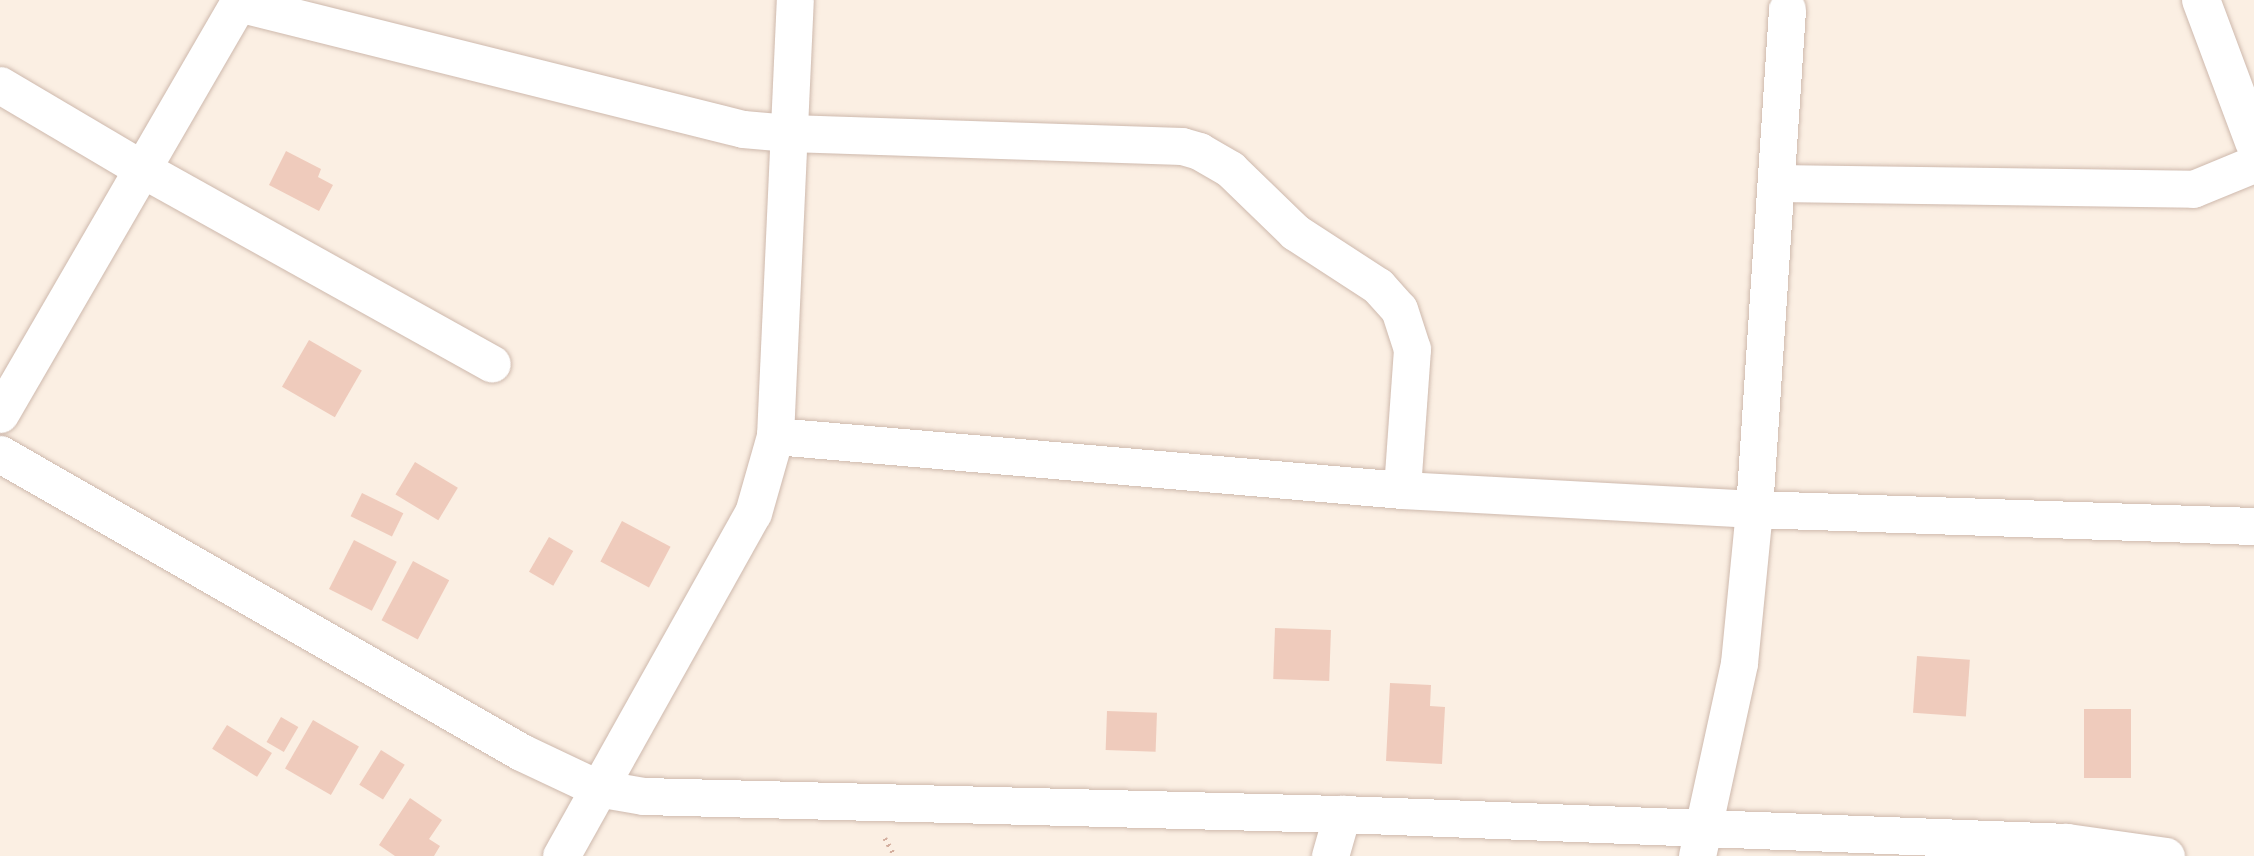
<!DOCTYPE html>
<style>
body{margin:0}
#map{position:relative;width:2254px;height:856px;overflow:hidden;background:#fbefe3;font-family:"Public Sans",sans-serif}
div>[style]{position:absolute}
.building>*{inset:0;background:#efcbbc;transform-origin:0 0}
.path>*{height:4.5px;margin-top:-2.25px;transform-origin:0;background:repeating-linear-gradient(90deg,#d4af9f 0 2px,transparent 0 7px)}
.roads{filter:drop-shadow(0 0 2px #ceb9ad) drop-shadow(0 0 2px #ceb9ad)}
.minor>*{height:37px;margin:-18.5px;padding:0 18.5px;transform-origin:18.5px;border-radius:18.5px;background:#fff}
.tertiary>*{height:38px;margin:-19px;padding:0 19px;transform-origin:19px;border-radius:19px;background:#fff}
span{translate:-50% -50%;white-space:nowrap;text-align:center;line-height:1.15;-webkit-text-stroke:7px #fef4e9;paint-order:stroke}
</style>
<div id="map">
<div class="building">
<i style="clip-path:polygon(286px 151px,321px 169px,318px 177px,333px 185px,319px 211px,269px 185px)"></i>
<i style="left:309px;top:340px;width:61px;height:54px;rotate:30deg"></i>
<i style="left:415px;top:462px;width:50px;height:38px;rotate:31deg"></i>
<i style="left:362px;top:493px;width:46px;height:26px;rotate:26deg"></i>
<i style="left:622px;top:521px;width:55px;height:46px;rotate:28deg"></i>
<i style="left:549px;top:537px;width:28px;height:40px;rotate:30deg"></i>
<i style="left:354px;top:540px;width:48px;height:55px;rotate:27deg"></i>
<i style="left:413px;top:561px;width:41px;height:67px;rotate:28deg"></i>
<i style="left:1275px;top:628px;width:56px;height:51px;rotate:2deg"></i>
<i style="left:1917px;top:656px;width:53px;height:57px;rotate:4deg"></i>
<i style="clip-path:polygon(1390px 683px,1431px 685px,1430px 706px,1445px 707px,1442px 764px,1386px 761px)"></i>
<i style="left:2084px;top:709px;width:47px;height:69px"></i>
<i style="left:1107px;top:711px;width:50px;height:39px;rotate:2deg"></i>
<i style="left:281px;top:717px;width:20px;height:29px;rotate:30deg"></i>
<i style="left:313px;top:720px;width:53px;height:56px;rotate:30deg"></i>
<i style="left:227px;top:725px;width:53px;height:28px;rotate:32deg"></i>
<i style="left:381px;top:750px;width:28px;height:41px;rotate:32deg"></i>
<i style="clip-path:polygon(410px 798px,442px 820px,429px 839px,440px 846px,434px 856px,395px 856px,379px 845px)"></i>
</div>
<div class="path">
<i style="left:885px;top:838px;width:21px;rotate:61deg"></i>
</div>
<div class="roads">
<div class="minor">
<i style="left:0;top:85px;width:167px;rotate:30.6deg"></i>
<i style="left:144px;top:170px;width:398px;rotate:29.1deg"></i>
<i style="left:1776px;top:183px;width:417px;rotate:0.8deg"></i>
<i style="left:2193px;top:189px;width:66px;rotate:-22.3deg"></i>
<i style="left:0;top:414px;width:475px;rotate:-59.9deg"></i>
<i style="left:238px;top:3px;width:520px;rotate:14.01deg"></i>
<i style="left:743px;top:129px;width:46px;rotate:5deg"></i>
<i style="left:789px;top:133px;width:393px;rotate:1.9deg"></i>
<i style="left:1182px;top:146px;width:18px;rotate:16deg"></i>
<i style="left:1199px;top:151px;width:36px;rotate:30deg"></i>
<i style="left:1230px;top:169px;width:91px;rotate:44.1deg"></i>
<i style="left:1295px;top:232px;width:99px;rotate:33deg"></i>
<i style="left:1378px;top:286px;width:31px;rotate:48deg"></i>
<i style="left:1399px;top:309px;width:42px;rotate:72deg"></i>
<i style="left:1412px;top:349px;width:141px;rotate:94.1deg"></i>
<i style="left:775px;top:436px;width:629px;rotate:4.92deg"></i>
<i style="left:1402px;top:490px;width:353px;rotate:3.1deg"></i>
<i style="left:1754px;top:509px;width:500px;rotate:1.95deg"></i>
<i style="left:0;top:454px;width:600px;rotate:29.77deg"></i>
<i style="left:521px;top:752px;width:84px;rotate:25.3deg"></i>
<i style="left:597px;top:788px;width:47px;rotate:9.9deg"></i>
<i style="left:643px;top:796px;width:699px;rotate:1.48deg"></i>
<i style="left:1342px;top:814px;width:725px;rotate:2.21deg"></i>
<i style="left:2066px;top:842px;width:101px;rotate:8deg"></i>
<i style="left:561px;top:856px;width:393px;rotate:-60.8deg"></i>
<i style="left:753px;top:513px;width:80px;rotate:-74.1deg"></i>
<i style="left:775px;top:436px;width:436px;rotate:-87.4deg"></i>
<i style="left:1330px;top:856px;width:44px;rotate:-74.1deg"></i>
<i style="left:1697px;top:856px;width:198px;rotate:-77.7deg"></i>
<i style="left:1739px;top:663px;width:155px;rotate:-84.4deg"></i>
<i style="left:1754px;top:509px;width:501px;rotate:-86.22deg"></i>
</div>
<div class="tertiary">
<i style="left:2201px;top:0;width:152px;rotate:69.5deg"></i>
</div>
</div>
</div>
